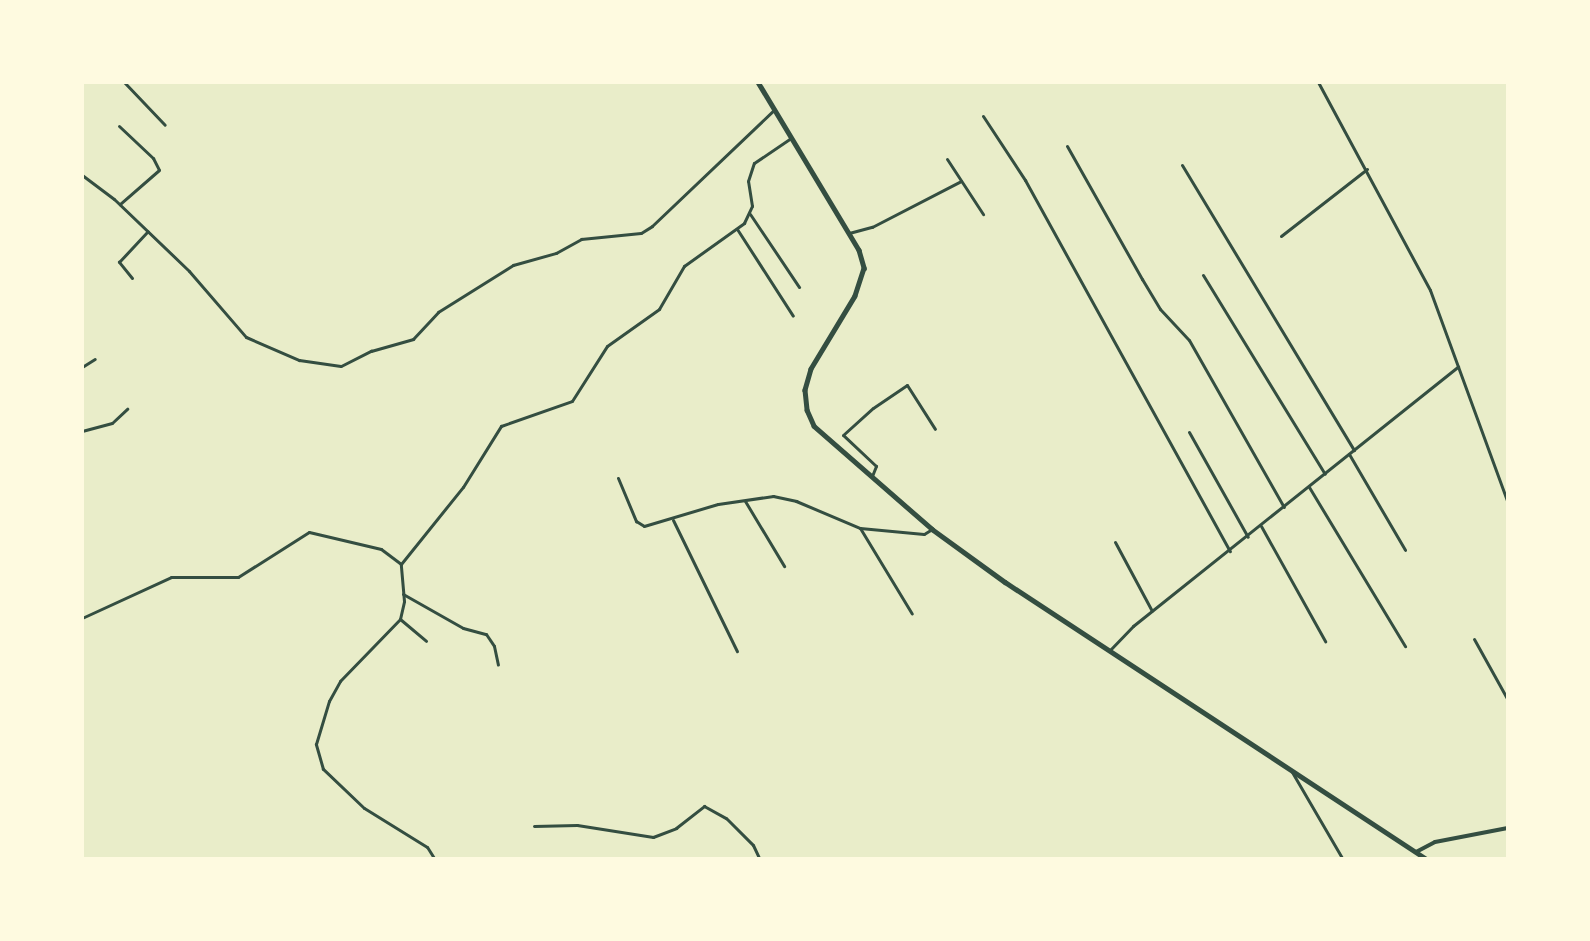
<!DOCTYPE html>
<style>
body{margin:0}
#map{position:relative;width:1590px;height:941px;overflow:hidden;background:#e9edc9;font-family:"Fira Sans Condensed",sans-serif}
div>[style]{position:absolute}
.minor>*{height:3px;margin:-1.5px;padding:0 1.5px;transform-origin:1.5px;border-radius:1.5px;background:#344e41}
.tertiary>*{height:4px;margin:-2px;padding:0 2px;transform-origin:2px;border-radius:2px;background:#344e41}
.primary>*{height:4.5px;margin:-2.25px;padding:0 2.25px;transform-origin:2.25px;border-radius:2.25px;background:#344e41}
span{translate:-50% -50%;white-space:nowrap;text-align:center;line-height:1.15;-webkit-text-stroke:6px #fefae0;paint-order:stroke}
.frame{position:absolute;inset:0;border:84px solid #fefae0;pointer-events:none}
</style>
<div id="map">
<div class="minor">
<i style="left:124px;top:82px;width:59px;rotate:46.4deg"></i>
<i style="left:1318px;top:82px;width:236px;rotate:61.7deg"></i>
<i style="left:1430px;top:290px;width:227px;rotate:69.9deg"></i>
<i style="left:983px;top:116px;width:77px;rotate:56.7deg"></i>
<i style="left:1025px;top:180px;width:424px;rotate:61.1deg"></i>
<i style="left:119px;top:126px;width:47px;rotate:43.3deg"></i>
<i style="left:153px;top:158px;width:13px;rotate:63deg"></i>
<i style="left:159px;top:170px;width:52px;rotate:138.9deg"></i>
<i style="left:1067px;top:146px;width:153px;rotate:60.6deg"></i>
<i style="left:1142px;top:279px;width:35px;rotate:59deg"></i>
<i style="left:1160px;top:309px;width:42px;rotate:46.9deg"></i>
<i style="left:1189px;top:340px;width:192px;rotate:60.4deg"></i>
<i style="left:947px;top:159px;width:66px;rotate:56.8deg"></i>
<i style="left:1182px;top:165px;width:333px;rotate:58.9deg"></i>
<i style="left:82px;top:175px;width:40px;rotate:37deg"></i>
<i style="left:114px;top:199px;width:104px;rotate:43.8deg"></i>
<i style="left:189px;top:271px;width:87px;rotate:49.2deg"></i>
<i style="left:246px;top:337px;width:58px;rotate:23.5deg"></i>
<i style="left:299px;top:360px;width:42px;rotate:8.1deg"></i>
<i style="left:341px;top:366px;width:34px;rotate:-27deg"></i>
<i style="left:371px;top:351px;width:44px;rotate:-15.9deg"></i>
<i style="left:413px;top:339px;width:37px;rotate:-47deg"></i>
<i style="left:438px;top:312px;width:89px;rotate:-32.1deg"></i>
<i style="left:513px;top:265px;width:45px;rotate:-15.6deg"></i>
<i style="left:556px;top:253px;width:29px;rotate:-29deg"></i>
<i style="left:581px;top:239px;width:60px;rotate:-5.7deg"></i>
<i style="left:641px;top:233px;width:13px;rotate:-32deg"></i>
<i style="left:652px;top:226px;width:168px;rotate:-43.6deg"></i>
<i style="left:750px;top:214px;width:88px;rotate:56.1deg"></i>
<i style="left:737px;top:229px;width:103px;rotate:57.2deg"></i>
<i style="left:849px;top:233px;width:24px;rotate:-15deg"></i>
<i style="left:872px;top:227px;width:100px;rotate:-27.3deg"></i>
<i style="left:1281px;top:236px;width:109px;rotate:-37.9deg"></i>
<i style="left:1203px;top:275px;width:233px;rotate:58.5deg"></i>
<i style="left:132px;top:278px;width:21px;rotate:-129deg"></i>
<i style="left:119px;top:262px;width:42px;rotate:-46.9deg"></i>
<i style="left:82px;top:367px;width:15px;rotate:-32deg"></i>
<i style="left:82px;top:431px;width:31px;rotate:-15deg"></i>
<i style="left:112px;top:423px;width:21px;rotate:-43deg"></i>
<i style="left:1189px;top:432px;width:120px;rotate:60.7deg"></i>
<i style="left:1349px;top:454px;width:111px;rotate:59.7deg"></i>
<i style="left:872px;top:476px;width:11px;rotate:-68deg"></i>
<i style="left:876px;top:466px;width:45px;rotate:-136.8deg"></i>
<i style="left:843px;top:435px;width:40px;rotate:-42deg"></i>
<i style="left:873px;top:408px;width:41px;rotate:-34.1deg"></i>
<i style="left:907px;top:385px;width:52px;rotate:57.5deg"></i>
<i style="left:618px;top:478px;width:47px;rotate:67.3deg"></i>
<i style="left:636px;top:521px;width:9px;rotate:32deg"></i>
<i style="left:644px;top:526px;width:77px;rotate:-16.6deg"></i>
<i style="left:718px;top:504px;width:56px;rotate:-8.3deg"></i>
<i style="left:773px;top:496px;width:24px;rotate:12deg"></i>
<i style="left:796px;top:501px;width:69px;rotate:22.9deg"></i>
<i style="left:860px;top:528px;width:64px;rotate:5.4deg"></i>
<i style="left:924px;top:534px;width:9px;rotate:-32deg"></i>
<i style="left:1309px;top:487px;width:186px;rotate:58.9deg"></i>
<i style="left:745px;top:501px;width:76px;rotate:59deg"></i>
<i style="left:673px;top:520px;width:146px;rotate:64deg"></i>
<i style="left:1261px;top:526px;width:132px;rotate:60.9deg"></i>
<i style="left:860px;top:528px;width:100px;rotate:58.8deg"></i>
<i style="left:1115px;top:542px;width:78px;rotate:61.8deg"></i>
<i style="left:403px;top:594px;width:69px;rotate:29.5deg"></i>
<i style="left:463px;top:628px;width:24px;rotate:15deg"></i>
<i style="left:486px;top:634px;width:14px;rotate:56deg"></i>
<i style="left:494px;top:646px;width:19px;rotate:78deg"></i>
<i style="left:82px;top:618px;width:98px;rotate:-24.7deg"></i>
<i style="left:171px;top:577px;width:67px"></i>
<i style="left:238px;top:577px;width:84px;rotate:-32.4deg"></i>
<i style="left:309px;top:532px;width:74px;rotate:13.3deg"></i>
<i style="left:381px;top:549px;width:25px;rotate:37deg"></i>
<i style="left:400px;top:619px;width:34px;rotate:40deg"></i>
<i style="left:1474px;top:639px;width:70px;rotate:60.9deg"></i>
<i style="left:1109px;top:651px;width:35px;rotate:-46deg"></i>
<i style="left:1133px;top:626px;width:416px;rotate:-38.6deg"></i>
<i style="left:1292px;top:772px;width:99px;rotate:59.8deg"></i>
<i style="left:534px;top:826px;width:43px;rotate:-1.3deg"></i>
<i style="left:577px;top:825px;width:77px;rotate:9deg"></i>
<i style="left:653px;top:837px;width:25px;rotate:-21deg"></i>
<i style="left:676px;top:828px;width:36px;rotate:-38deg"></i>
<i style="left:704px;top:806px;width:25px;rotate:29deg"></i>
<i style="left:726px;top:818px;width:38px;rotate:45deg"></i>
<i style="left:753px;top:845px;width:14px;rotate:65deg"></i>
<i style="left:434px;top:858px;width:13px;rotate:-122deg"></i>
<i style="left:427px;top:847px;width:74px;rotate:-148.2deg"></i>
<i style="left:364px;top:808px;width:57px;rotate:-136.4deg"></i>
<i style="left:323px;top:769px;width:26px;rotate:-106deg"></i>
<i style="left:316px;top:744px;width:45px;rotate:-73.2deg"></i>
<i style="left:329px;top:701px;width:23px;rotate:-61deg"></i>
<i style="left:340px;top:681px;width:86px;rotate:-45.9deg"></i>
<i style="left:400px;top:619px;width:18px;rotate:-77deg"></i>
<i style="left:404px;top:601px;width:37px;rotate:-95deg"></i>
<i style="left:401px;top:564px;width:99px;rotate:-51.2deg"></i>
<i style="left:463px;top:487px;width:72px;rotate:-58.1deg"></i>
<i style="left:501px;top:426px;width:75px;rotate:-19.4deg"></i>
<i style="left:572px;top:401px;width:65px;rotate:-57.5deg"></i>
<i style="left:607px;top:346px;width:64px;rotate:-35.4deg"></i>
<i style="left:659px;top:309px;width:50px;rotate:-59.8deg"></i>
<i style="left:684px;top:266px;width:74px;rotate:-35.6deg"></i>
<i style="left:744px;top:223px;width:19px;rotate:-65deg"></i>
<i style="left:752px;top:206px;width:25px;rotate:-99deg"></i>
<i style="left:748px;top:181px;width:19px;rotate:-72deg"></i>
<i style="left:754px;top:163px;width:45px;rotate:-34deg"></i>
</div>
<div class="tertiary">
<i style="left:1416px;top:852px;width:21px;rotate:-28deg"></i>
<i style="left:1435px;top:842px;width:74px;rotate:-10.9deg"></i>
</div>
<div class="primary">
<i style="left:758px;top:82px;width:196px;rotate:59deg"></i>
<i style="left:859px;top:250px;width:19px;rotate:74deg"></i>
<i style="left:864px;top:268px;width:29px;rotate:108deg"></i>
<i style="left:855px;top:296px;width:85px;rotate:121.1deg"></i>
<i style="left:811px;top:369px;width:22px;rotate:106deg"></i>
<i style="left:805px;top:390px;width:20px;rotate:84deg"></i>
<i style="left:807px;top:410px;width:17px;rotate:66deg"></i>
<i style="left:814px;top:426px;width:157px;rotate:41.1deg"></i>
<i style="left:932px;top:529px;width:90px;rotate:36deg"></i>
<i style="left:1005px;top:582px;width:503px;rotate:33.31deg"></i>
</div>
<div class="frame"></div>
</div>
